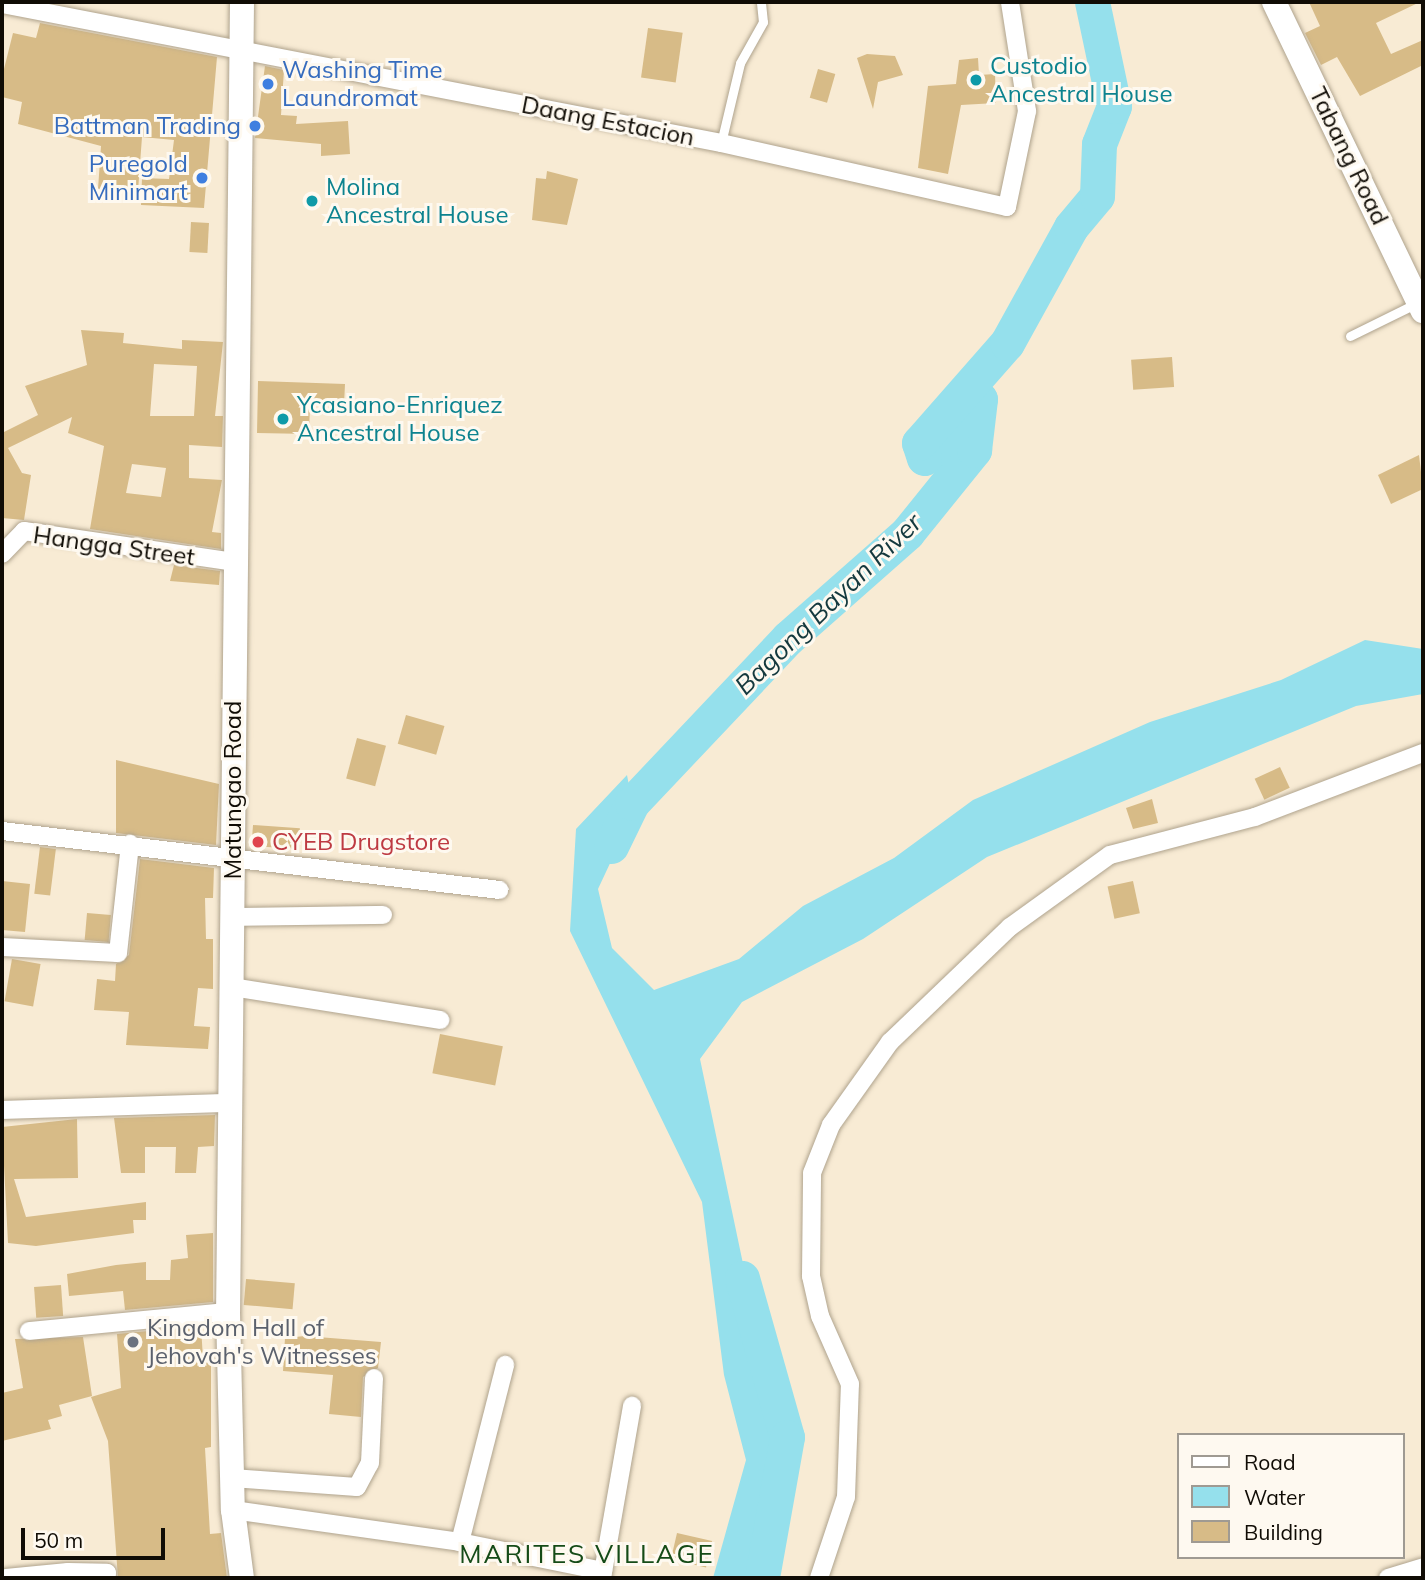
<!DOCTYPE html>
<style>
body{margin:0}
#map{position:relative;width:1425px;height:1580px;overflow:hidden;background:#f8ebd4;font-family:Mulish,sans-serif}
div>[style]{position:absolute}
.water>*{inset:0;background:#95e0ec}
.river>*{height:35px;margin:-17.5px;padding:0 17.5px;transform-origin:17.5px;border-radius:17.5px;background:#95e0ec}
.building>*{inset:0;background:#d7bb87;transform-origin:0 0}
.roads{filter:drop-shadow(0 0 2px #afa38d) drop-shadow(0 0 2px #afa38d)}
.lane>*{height:9px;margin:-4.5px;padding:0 4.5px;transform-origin:4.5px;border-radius:4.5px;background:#fff}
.street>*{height:18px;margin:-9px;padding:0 9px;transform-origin:9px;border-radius:9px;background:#fff}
.secondary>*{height:24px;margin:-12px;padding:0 12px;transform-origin:12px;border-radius:12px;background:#fff}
.dots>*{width:19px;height:19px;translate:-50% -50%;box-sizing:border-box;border:4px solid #fef9f0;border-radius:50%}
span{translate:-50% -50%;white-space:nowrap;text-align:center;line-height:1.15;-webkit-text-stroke:6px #fef9f0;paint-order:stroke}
.culture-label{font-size:24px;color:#0d838f}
.left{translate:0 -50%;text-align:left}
.shop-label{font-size:24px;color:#366cbe}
.right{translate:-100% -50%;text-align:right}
.street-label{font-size:24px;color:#100c05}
.health-label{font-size:24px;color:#be3a42}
.worship-label{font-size:24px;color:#5b616d}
.water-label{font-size:26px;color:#14393e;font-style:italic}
.neighbourhood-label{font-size:26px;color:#154b17;letter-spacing:2px}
.frame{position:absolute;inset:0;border:4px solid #100c05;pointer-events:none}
.legend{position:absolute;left:1177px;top:1433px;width:228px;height:126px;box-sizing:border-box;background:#fef9f0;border:2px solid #9f9a92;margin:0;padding:9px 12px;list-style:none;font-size:21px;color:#100c05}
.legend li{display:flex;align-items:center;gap:14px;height:35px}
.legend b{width:35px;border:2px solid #9f9a92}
.scale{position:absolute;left:21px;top:1528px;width:144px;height:32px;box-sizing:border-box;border:4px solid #100c05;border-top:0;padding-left:9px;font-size:21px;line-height:24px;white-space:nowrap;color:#100c05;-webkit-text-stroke:5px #fef9f0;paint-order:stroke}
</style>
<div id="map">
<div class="water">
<i style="clip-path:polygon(1365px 640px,1423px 649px,1423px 694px,1356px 706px,987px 857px,863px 939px,742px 1002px,700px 1059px,787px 1473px,757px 1550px,756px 1578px,713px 1578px,746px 1460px,724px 1375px,702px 1202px,570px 931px,576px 829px,627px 775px,634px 812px,598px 889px,612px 948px,654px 990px,739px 959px,803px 906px,894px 858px,973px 800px,1150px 722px,1281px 680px)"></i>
</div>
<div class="river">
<i style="left:611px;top:846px;width:48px;rotate:-64deg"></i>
<i style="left:632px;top:803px;width:227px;rotate:-46.6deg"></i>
<i style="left:788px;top:638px;width:159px;rotate:-41.4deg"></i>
<i style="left:907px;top:533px;width:107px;rotate:-51.1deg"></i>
<i style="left:974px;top:450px;width:51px;rotate:-83.3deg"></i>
<i style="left:980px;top:399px;width:81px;rotate:133.5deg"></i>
<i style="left:924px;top:458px;width:16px;rotate:-108deg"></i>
<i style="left:919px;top:443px;width:133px;rotate:-48.7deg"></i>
<i style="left:1007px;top:343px;width:132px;rotate:-61.1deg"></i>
<i style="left:1071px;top:227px;width:40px;rotate:-50deg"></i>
<i style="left:1097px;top:196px;width:52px;rotate:-87.8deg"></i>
<i style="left:1099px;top:144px;width:41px;rotate:-68.5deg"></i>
<i style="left:1114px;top:106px;width:106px;rotate:-101.9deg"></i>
<i style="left:742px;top:1278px;width:165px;rotate:74.2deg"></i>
<i style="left:787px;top:1437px;width:143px;rotate:100.1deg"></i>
</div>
<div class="building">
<i style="clip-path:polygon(1309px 2px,1420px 2px,1376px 23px,1391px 54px,1423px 40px,1423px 65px,1360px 96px,1337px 57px,1321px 65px,1305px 33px,1320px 26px)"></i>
<i style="clip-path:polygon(40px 23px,217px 57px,204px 208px,141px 205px,142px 178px,169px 179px,174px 140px,142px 137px,138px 191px,98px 189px,101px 146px,18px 124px,22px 102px,2px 97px,2px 77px,13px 33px,36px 38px)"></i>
<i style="left:648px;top:28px;width:35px;height:50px;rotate:8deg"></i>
<i style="clip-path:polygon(867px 54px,895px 56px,903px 75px,878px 82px,873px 109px,857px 58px)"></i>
<i style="clip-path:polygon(978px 58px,979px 75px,995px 74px,996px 103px,961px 105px,948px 174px,918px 168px,928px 86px,956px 84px,959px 60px)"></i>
<i style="clip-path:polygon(265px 66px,284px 70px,281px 115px,297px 116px,296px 124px,348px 121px,350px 154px,321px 156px,321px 144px,255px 138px)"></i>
<i style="left:818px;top:69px;width:18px;height:30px;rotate:16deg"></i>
<i style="clip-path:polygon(547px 171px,578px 179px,567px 225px,532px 220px,536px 178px,546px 179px)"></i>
<i style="left:191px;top:222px;width:18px;height:30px;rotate:3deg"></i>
<i style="clip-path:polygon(evenodd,81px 330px,124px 333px,123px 343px,182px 349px,182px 340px,223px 342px,215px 416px,223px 416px,222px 447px,189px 445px,189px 478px,222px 480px,212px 532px,221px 533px,221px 549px,90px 529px,104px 446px,68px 433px,72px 417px,8px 448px,22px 473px,31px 475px,24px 520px,2px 518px,2px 433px,38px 415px,25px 386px,87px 365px,81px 330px,154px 364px,197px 366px,194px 416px,150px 416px,154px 364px,81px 330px,132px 464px,166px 468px,161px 497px,126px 493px,132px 464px)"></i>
<i style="left:1172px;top:357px;width:30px;height:41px;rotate:86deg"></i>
<i style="clip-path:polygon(258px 381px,345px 384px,344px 405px,310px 404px,309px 434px,257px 433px)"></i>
<i style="clip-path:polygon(1419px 455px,1423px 489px,1391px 504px,1378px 475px)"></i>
<i style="clip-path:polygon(174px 565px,220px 571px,219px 585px,170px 581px)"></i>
<i style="left:406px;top:715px;width:40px;height:30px;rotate:16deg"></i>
<i style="left:357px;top:738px;width:30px;height:42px;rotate:15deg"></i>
<i style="clip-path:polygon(116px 760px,219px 784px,216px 845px,116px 833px)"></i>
<i style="left:1280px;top:767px;width:23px;height:28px;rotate:65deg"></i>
<i style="clip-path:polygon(1152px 799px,1158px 823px,1133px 829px,1126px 808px)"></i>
<i style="left:253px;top:825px;width:47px;height:21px;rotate:4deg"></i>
<i style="left:40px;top:847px;width:16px;height:47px;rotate:7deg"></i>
<i style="clip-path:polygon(140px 859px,214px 868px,213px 898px,205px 898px,206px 939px,213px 939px,213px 989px,198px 988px,194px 1026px,210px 1027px,208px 1049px,126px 1045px,129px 1012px,94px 1010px,97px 979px,115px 981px,116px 964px,129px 955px)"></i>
<i style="clip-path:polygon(2px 881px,30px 884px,25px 932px,2px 930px)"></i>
<i style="left:1133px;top:881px;width:33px;height:26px;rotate:78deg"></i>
<i style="left:87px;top:913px;width:24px;height:27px;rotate:5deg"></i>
<i style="left:12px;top:959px;width:29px;height:43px;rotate:10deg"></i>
<i style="left:440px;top:1034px;width:64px;height:40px;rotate:11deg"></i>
<i style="clip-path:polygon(215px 1115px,214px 1146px,198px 1147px,196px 1173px,175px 1173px,176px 1147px,145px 1147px,145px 1173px,121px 1173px,114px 1118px)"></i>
<i style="clip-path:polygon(77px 1119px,78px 1178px,14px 1179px,26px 1217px,146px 1202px,146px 1220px,133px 1220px,134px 1233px,36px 1246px,8px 1243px,2px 1127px)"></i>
<i style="clip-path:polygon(213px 1233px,213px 1302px,125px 1310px,123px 1291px,69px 1296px,67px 1274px,116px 1265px,146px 1262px,146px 1280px,170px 1280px,171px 1260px,188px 1258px,186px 1235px)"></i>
<i style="left:246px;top:1279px;width:49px;height:26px;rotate:5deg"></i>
<i style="left:61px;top:1285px;width:31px;height:27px;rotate:86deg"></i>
<i style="clip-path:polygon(201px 1326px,203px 1359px,211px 1359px,211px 1447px,205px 1448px,210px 1534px,221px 1533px,227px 1578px,118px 1578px,108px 1441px,91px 1397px,121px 1388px,117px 1334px)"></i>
<i style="clip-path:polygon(305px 1336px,381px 1342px,378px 1368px,363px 1377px,361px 1417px,329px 1414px,333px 1375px,283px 1371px,285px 1338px)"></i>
<i style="clip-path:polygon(83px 1337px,92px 1396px,59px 1405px,62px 1416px,48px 1420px,51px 1429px,2px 1441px,2px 1393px,23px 1388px,15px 1339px)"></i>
<i style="left:677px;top:1533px;width:36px;height:27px;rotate:13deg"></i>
</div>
<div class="roads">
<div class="lane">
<i style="left:721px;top:143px;width:82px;rotate:-76.6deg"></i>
<i style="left:740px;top:63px;width:47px;rotate:-60.7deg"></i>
<i style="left:763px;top:22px;width:20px;rotate:-96deg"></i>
<i style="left:1350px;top:336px;width:75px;rotate:-26.2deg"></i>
</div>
<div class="street">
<i style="left:2px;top:4px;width:732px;rotate:10.94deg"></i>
<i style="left:721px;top:143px;width:293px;rotate:12.6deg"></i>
<i style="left:1007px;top:207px;width:98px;rotate:-78.2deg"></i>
<i style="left:1027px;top:111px;width:110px;rotate:-98.9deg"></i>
<i style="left:2px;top:554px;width:32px;rotate:-46deg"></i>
<i style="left:24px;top:531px;width:212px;rotate:8.4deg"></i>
<i style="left:2px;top:831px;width:501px;rotate:6.76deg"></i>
<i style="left:232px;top:917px;width:151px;rotate:-0.8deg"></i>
<i style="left:2px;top:947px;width:116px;rotate:3deg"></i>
<i style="left:118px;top:953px;width:110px;rotate:-83.7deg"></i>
<i style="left:232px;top:987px;width:211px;rotate:9deg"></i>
<i style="left:2px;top:1110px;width:229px;rotate:-1.8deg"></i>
<i style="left:29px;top:1331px;width:200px;rotate:-5.5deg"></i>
<i style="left:232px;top:1478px;width:125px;rotate:4.1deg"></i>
<i style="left:357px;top:1487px;width:27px;rotate:-62deg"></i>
<i style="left:370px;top:1463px;width:85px;rotate:-87.3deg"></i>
<i style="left:233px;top:1510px;width:229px;rotate:8deg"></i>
<i style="left:460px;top:1542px;width:146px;rotate:11.5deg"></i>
<i style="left:460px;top:1542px;width:183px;rotate:-75.7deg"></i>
<i style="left:6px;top:1578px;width:62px;rotate:-5.5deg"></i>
<i style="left:68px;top:1572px;width:39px;rotate:1deg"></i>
<i style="left:107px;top:1573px;width:5px;rotate:101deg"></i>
<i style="left:602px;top:1578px;width:175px;rotate:-80.1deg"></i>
<i style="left:819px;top:1578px;width:85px;rotate:-71.6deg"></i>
<i style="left:846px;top:1497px;width:113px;rotate:-88deg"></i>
<i style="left:850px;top:1384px;width:74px;rotate:-113.8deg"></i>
<i style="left:820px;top:1316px;width:41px;rotate:-102.7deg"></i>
<i style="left:811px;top:1276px;width:103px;rotate:-89.4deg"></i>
<i style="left:812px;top:1173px;width:52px;rotate:-68.4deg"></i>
<i style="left:831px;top:1125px;width:102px;rotate:-54.6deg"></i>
<i style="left:890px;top:1042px;width:166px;rotate:-43.8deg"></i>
<i style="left:1010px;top:927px;width:123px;rotate:-35.8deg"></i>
<i style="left:1110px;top:855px;width:150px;rotate:-14.7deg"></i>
<i style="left:1255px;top:817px;width:180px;rotate:-20.9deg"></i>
<i style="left:1388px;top:1578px;width:37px;rotate:-17deg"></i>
</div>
<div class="secondary">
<i style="left:242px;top:2px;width:1310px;rotate:90.61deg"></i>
<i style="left:228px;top:1312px;width:198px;rotate:88.6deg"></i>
<i style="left:233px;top:1510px;width:69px;rotate:82.5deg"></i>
<i style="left:1274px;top:2px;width:343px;rotate:64.3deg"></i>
</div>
</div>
<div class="dots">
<i style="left:976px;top:80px;background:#0f9aa8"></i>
<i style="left:268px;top:84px;background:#3f7fe0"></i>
<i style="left:255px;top:126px;background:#3f7fe0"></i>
<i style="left:202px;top:178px;background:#3f7fe0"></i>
<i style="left:312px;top:201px;background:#0f9aa8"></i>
<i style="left:283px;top:419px;background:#0f9aa8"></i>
<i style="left:258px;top:842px;background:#e0444e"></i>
<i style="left:133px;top:1342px;background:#6b7280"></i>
</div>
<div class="culture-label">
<span class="left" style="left:990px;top:80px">Custodio<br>Ancestral House</span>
<span class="left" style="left:326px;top:201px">Molina<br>Ancestral House</span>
<span class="left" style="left:297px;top:419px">Ycasiano-Enriquez<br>Ancestral House</span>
</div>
<div class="shop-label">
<span class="left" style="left:282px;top:84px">Washing Time<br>Laundromat</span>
<span class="right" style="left:241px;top:126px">Battman Trading</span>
<span class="right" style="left:188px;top:178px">Puregold<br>Minimart</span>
</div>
<div class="street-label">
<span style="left:608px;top:121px;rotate:11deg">Daang Estacion</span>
<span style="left:1349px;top:156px;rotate:64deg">Tabang Road</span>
<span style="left:114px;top:546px;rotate:8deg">Hangga Street</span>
<span style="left:233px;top:790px;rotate:-90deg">Matungao Road</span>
</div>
<div class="health-label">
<span class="left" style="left:272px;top:842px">CYEB Drugstore</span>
</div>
<div class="worship-label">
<span class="left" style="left:147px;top:1342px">Kingdom Hall of<br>Jehovah's Witnesses</span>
</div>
<div class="water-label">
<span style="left:828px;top:604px;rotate:-44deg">Bagong Bayan River</span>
</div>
<div class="neighbourhood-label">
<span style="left:587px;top:1554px">MARITES VILLAGE</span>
</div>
<div class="frame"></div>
<ul class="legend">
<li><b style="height:9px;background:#fff"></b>Road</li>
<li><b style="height:19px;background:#95e0ec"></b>Water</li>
<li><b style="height:19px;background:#d7bb87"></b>Building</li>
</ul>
<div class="scale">50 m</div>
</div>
